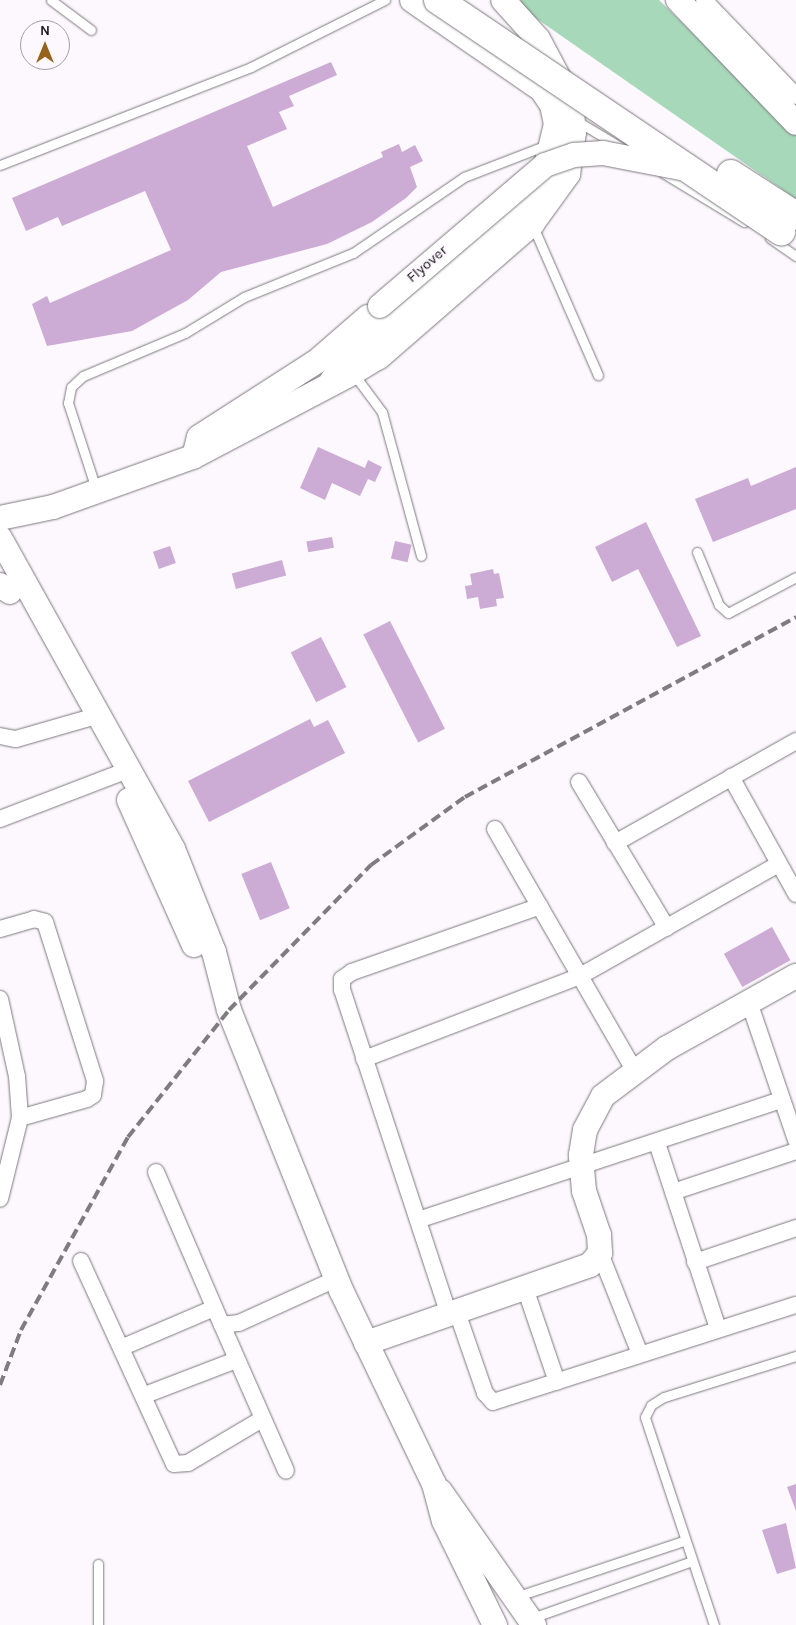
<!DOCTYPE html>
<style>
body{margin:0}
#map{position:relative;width:796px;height:1625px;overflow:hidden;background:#fdf7fe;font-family:Karla,sans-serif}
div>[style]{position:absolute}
.green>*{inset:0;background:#a6d8b9}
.building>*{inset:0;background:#ccabd4;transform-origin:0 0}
.roads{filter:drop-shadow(0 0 1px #7e777f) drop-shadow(0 0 1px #7e777f)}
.lane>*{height:9px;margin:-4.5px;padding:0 4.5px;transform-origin:4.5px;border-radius:4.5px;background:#fff}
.street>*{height:16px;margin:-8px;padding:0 8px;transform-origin:8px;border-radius:8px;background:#fff}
.secondary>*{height:24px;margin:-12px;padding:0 12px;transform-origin:12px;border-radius:12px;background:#fff}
.rail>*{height:4px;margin-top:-2px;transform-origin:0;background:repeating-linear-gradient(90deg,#7f7b80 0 10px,transparent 0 15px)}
.bridges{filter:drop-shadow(0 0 1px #7e777f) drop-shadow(0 0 1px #7e777f)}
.secondary-bridge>*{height:24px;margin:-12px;padding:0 12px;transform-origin:12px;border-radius:12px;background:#fff}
.highway-bridge>*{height:28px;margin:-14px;padding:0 14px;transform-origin:14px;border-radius:14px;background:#fff}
span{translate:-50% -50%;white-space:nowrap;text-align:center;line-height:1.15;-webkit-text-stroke:4px #fdf7fe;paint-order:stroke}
.street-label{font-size:15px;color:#1b191c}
.north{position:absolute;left:20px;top:20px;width:50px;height:50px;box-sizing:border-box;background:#fdf7fe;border:1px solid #a39ea4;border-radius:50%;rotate:0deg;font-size:14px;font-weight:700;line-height:20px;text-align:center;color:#1b191c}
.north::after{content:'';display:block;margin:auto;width:18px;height:22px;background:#976219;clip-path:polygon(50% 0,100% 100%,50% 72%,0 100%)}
</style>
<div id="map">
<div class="green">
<i style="clip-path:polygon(521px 0,659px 0,796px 135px,796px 199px,517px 5px)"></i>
</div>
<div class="building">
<i style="clip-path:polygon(331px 62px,337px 75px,289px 96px,294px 106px,279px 112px,287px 129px,247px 146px,273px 207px,383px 157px,381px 152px,399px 144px,402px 152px,415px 145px,423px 161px,410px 167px,417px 187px,406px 198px,372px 222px,327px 244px,221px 272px,188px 300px,132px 331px,47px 346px,32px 304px,47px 296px,50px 303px,171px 250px,145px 191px,62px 226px,58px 217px,26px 231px,12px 198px)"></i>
<i style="clip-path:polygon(318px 447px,365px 468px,368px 460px,382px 467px,375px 482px,368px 479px,360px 496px,332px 483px,325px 500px,300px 488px)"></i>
<i style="clip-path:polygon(796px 467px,796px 509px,713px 542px,695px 499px,748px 478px,751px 486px)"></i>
<i style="clip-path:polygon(646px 522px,701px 636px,677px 647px,638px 569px,612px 582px,595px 547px)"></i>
<i style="left:332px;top:537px;width:11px;height:26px;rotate:80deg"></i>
<i style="left:395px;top:541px;width:17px;height:18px;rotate:13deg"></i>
<i style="left:170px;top:546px;width:18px;height:18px;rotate:71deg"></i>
<i style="left:282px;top:560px;width:16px;height:52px;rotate:75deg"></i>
<i style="clip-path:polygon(493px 569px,494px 574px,499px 573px,504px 598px,496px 599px,497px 606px,480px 609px,478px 597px,467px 599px,465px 586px,472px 585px,470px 574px)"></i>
<i style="left:390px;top:621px;width:121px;height:30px;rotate:63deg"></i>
<i style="left:321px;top:637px;width:56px;height:34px;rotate:63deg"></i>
<i style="clip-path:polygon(310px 719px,314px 727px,328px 720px,345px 753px,209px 822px,188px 781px)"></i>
<i style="left:271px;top:862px;width:50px;height:32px;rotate:68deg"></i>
<i style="left:772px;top:927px;width:38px;height:55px;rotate:61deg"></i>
<i style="clip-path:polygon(796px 1484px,796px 1511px,787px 1487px)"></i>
<i style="clip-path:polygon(786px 1523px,796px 1568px,777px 1574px,762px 1530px)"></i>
</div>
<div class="roads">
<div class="lane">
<i style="left:51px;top:0;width:50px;rotate:36.9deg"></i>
<i style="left:575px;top:120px;width:57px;rotate:30.6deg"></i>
<i style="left:0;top:165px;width:269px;rotate:-21.3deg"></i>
<i style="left:251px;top:67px;width:150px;rotate:-26.6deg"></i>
<i style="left:663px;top:173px;width:95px;rotate:31.2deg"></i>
<i style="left:532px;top:224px;width:165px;rotate:66.4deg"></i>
<i style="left:770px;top:238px;width:32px;rotate:35deg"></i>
<i style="left:353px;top:373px;width:49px;rotate:53.4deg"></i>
<i style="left:382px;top:412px;width:149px;rotate:74.8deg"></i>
<i style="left:97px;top:492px;width:94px;rotate:-108deg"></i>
<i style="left:68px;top:403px;width:16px;rotate:-79deg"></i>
<i style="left:71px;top:387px;width:16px;rotate:-43deg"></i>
<i style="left:83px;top:376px;width:111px;rotate:-22.9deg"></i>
<i style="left:185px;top:333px;width:69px;rotate:-31.4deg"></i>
<i style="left:244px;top:297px;width:118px;rotate:-22deg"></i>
<i style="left:353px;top:253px;width:135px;rotate:-34.4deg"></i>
<i style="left:464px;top:177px;width:91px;rotate:-21.2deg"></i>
<i style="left:697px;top:552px;width:57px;rotate:67.5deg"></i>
<i style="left:719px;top:605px;width:12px;rotate:42deg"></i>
<i style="left:728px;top:613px;width:77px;rotate:-27.9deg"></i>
<i style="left:98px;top:1564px;width:61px;rotate:90deg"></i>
<i style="left:515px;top:1597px;width:177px;rotate:-18.4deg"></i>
<i style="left:532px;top:1618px;width:170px;rotate:-19.6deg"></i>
<i style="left:714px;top:1625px;width:219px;rotate:-108.4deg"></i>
<i style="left:645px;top:1417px;width:13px;rotate:-63deg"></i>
<i style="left:651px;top:1405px;width:15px;rotate:-32deg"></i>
<i style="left:664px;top:1397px;width:138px;rotate:-17.3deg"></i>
</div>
<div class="street">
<i style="left:704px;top:0;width:133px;rotate:46.2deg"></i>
<i style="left:0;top:736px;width:16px;rotate:11deg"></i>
<i style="left:16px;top:739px;width:76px;rotate:-16deg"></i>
<i style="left:731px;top:777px;width:134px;rotate:60.9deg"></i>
<i style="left:579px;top:782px;width:170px;rotate:58.9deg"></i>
<i style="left:0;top:819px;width:139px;rotate:-21deg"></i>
<i style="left:495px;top:829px;width:280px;rotate:60deg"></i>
<i style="left:615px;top:843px;width:208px;rotate:-29.4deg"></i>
<i style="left:0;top:929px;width:35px;rotate:-16deg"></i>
<i style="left:34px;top:919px;width:11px;rotate:15deg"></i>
<i style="left:45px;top:922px;width:167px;rotate:72.5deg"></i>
<i style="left:95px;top:1081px;width:14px;rotate:98deg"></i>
<i style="left:93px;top:1095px;width:7px;rotate:146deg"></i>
<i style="left:87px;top:1099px;width:70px;rotate:164.2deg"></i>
<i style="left:0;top:999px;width:79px;rotate:77.6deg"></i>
<i style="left:17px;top:1076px;width:42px;rotate:85.9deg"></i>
<i style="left:20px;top:1118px;width:83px;rotate:103.9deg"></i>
<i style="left:749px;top:1002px;width:146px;rotate:71.2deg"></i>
<i style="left:364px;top:1059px;width:231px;rotate:-21deg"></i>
<i style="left:580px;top:976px;width:228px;rotate:-29.4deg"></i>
<i style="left:657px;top:1143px;width:196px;rotate:71.8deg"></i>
<i style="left:156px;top:1172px;width:167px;rotate:66.7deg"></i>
<i style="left:222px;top:1325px;width:17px;rotate:-7deg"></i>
<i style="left:239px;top:1323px;width:107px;rotate:-24.4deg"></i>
<i style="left:673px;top:1192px;width:130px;rotate:-18.4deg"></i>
<i style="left:418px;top:1220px;width:381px;rotate:-18.3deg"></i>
<i style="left:600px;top:1253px;width:109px;rotate:68.4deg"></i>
<i style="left:81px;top:1261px;width:223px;rotate:65.4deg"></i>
<i style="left:174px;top:1464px;width:14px;rotate:-4deg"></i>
<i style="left:188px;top:1463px;width:86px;rotate:-30.7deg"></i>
<i style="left:695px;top:1262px;width:107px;rotate:-18.6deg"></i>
<i style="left:525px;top:1288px;width:99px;rotate:71.2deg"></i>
<i style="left:457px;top:1312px;width:86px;rotate:70.9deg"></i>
<i style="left:485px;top:1393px;width:12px;rotate:48deg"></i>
<i style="left:493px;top:1402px;width:318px;rotate:-17.8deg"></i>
<i style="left:449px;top:1315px;width:342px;rotate:-108.2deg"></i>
<i style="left:342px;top:990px;width:11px;rotate:-90deg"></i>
<i style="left:342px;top:979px;width:12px;rotate:-35deg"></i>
<i style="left:352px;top:972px;width:199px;rotate:-19.3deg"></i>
<i style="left:222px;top:1325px;width:159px;rotate:66.3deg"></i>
<i style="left:123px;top:1347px;width:97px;rotate:-23.1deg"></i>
<i style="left:145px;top:1395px;width:97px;rotate:-21deg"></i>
</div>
<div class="secondary">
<i style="left:678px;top:0;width:170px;rotate:46.2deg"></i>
<i style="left:332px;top:380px;width:58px;rotate:-49.2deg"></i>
<i style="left:370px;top:336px;width:194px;rotate:-40.4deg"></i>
<i style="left:518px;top:210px;width:37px;rotate:-49deg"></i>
<i style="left:542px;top:182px;width:60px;rotate:-76.4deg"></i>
<i style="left:556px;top:124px;width:19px;rotate:-102deg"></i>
<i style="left:552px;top:105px;width:18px;rotate:-124deg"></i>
<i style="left:542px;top:90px;width:158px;rotate:-145.3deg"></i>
<i style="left:195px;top:453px;width:16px;rotate:-76deg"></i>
<i style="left:199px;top:437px;width:139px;rotate:-32.7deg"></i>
<i style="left:316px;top:362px;width:69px;rotate:-40.9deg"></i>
<i style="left:0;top:518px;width:54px;rotate:-11.7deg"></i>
<i style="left:53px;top:507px;width:149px;rotate:-19.7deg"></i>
<i style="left:193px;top:457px;width:180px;rotate:-27.8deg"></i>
<i style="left:352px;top:373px;width:31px;rotate:-31deg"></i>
<i style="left:379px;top:357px;width:203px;rotate:-41deg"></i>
<i style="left:532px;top:224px;width:62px;rotate:-54.2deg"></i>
<i style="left:568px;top:174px;width:42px;rotate:-81.9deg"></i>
<i style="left:574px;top:132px;width:31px;rotate:-96deg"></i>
<i style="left:571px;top:101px;width:70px;rotate:-118deg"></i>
<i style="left:538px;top:39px;width:52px;rotate:-131.9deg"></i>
<i style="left:0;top:538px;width:356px;rotate:60.9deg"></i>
<i style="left:173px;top:849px;width:111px;rotate:68.3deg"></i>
<i style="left:214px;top:952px;width:60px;rotate:75.5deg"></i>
<i style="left:229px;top:1010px;width:302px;rotate:68.2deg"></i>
<i style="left:341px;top:1290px;width:215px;rotate:64.4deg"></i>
<i style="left:434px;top:1484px;width:38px;rotate:75deg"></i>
<i style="left:444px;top:1521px;width:116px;rotate:63.9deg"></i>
<i style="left:0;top:585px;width:12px;rotate:35deg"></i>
<i style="left:129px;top:800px;width:159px;rotate:65.9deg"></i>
<i style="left:366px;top:1343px;width:237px;rotate:-19.2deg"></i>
<i style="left:590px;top:1265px;width:16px;rotate:-50deg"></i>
<i style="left:600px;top:1253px;width:18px;rotate:-93deg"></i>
<i style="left:599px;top:1235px;width:46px;rotate:-108.8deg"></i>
<i style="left:584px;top:1191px;width:36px;rotate:-95deg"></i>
<i style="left:581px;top:1155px;width:25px;rotate:-81deg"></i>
<i style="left:585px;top:1130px;width:38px;rotate:-62deg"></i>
<i style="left:603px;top:1096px;width:80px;rotate:-36.9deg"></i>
<i style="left:667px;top:1048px;width:148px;rotate:-29.2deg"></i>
<i style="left:440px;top:1491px;width:164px;rotate:55deg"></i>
</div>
</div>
<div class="rail">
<i style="left:0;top:1385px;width:59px;rotate:-69.1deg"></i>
<i style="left:21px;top:1330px;width:221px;rotate:-61deg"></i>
<i style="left:128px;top:1137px;width:162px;rotate:-51.5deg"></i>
<i style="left:229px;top:1010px;width:203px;rotate:-45.6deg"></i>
<i style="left:371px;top:865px;width:116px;rotate:-35.9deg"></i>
<i style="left:465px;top:797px;width:377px;rotate:-28.5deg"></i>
</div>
<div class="bridges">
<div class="secondary-bridge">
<i style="left:380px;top:306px;width:217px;rotate:-40.5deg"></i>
<i style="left:545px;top:165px;width:31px;rotate:-19deg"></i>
<i style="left:574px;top:155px;width:29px;rotate:-4deg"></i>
<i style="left:603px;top:153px;width:79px;rotate:10.9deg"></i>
</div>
<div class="highway-bridge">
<i style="left:438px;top:0;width:414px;rotate:34deg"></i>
<i style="left:731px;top:174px;width:77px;rotate:32.9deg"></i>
</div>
</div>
<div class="street-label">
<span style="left:427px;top:264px;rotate:-41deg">Flyover</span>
</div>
<div class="north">N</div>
</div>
